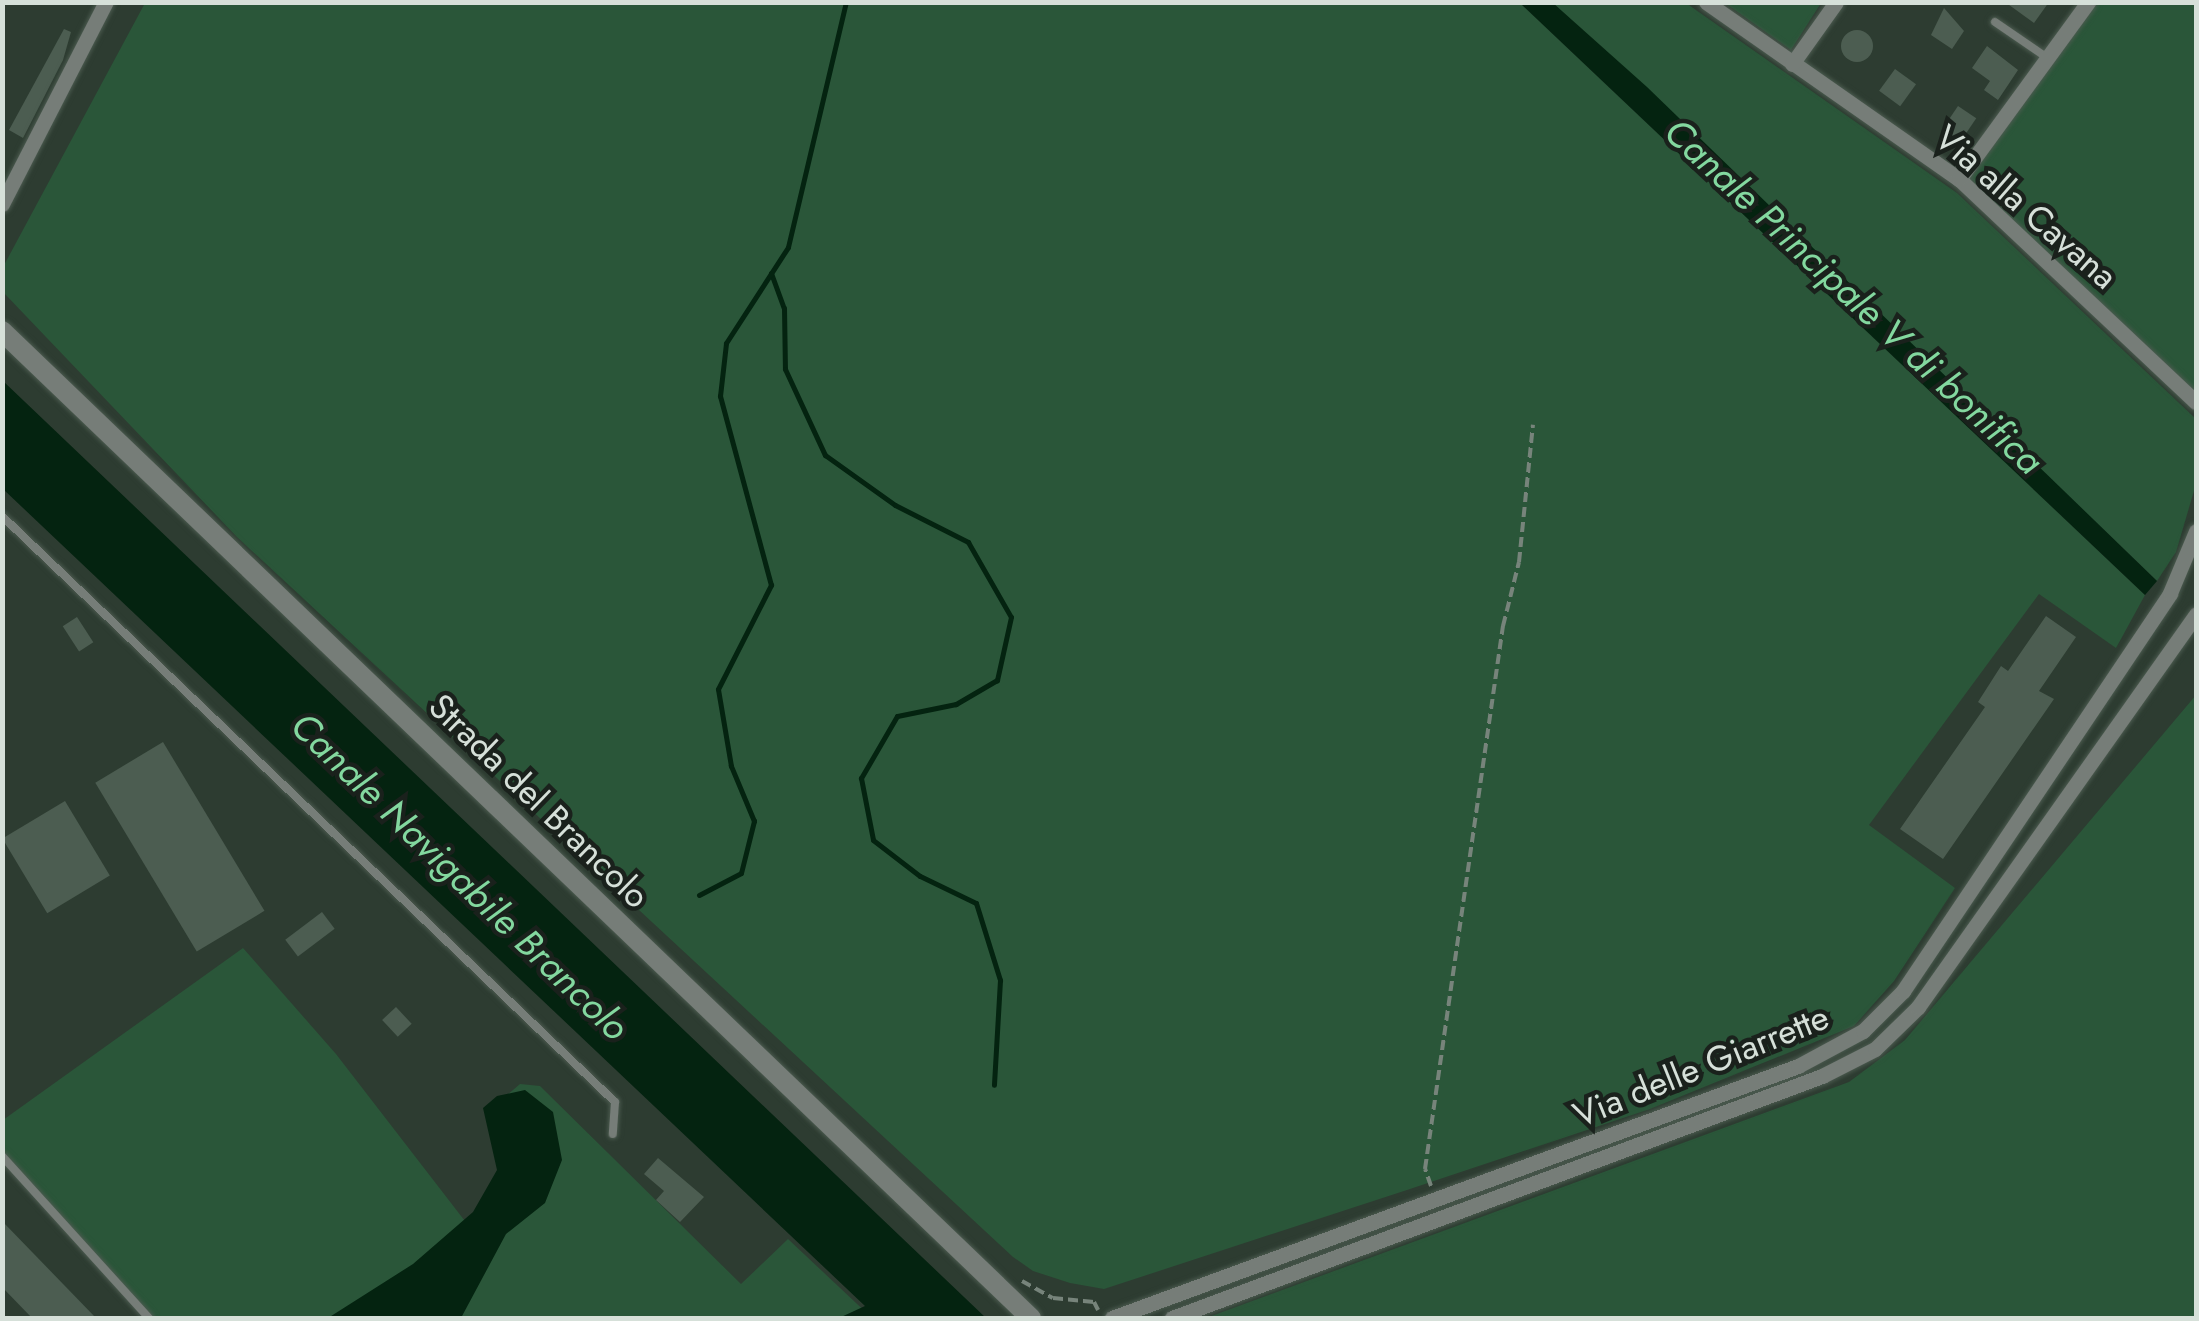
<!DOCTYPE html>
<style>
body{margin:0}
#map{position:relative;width:2199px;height:1321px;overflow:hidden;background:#2d3c31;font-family:Jost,sans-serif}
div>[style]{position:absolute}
.green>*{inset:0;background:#2a5639}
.water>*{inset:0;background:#042310}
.stream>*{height:5px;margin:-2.5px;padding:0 2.5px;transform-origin:2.5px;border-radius:2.5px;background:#042310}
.building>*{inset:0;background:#4c5d51;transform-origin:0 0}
.round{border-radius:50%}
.path>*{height:4px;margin-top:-2px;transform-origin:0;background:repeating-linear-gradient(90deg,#77847b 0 10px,transparent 0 15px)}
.roads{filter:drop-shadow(0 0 2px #4b5a4f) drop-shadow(0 0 2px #4b5a4f)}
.service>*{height:8px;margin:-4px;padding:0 4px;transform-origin:4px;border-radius:4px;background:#767d78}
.minor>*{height:15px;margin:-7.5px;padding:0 7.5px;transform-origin:7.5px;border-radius:7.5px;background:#767d78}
.tertiary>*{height:20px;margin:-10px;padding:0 10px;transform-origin:10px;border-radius:10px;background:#767d78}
span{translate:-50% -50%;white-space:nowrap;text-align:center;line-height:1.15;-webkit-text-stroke:9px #1a211c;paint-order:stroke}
.street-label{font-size:35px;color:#d6e0d9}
.water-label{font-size:38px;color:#83d89f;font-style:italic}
.frame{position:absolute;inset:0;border:5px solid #d6e0d9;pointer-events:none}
</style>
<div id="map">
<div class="green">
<i style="clip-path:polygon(145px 3px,1520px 3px,2145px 595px,2116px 648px,2039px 594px,1869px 825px,1955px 888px,1894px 981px,1854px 1026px,1650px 1109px,1407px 1190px,1104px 1289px,1070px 1283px,1033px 1271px,1013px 1257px,237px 537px,3px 292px,3px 267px)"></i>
<i style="clip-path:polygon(1553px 3px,1686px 3px,1957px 193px,2196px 419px,2196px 484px,2176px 552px,2157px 581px)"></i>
<i style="clip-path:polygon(1725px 3px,1821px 3px,1791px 50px)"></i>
<i style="clip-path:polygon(2095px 3px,2196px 3px,2196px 393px,1967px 178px)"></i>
<i style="clip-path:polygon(2196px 695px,2196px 1318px,1206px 1318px,1849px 1082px,1905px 1040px)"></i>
<i style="clip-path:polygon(243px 948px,336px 1054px,468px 1225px,502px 1197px,507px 1095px,520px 1084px,540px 1086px,741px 1284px,788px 1239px,872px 1318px,151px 1318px,3px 1156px,3px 1120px)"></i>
</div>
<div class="water">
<i style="clip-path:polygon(1520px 3px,1553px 3px,1647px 87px,2157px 581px,2145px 595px)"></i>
<i style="clip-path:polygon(3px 381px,986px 1318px,839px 1318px,865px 1306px,3px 489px)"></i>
<i style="clip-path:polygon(525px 1090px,553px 1112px,562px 1160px,545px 1203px,506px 1234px,461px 1318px,328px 1318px,413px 1264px,473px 1212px,497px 1170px,483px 1108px,497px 1096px)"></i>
</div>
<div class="stream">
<i style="left:771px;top:273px;width:37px;rotate:70deg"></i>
<i style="left:784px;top:308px;width:61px;rotate:89.1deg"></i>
<i style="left:785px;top:369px;width:95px;rotate:65.1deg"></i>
<i style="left:825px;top:455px;width:86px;rotate:35.5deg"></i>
<i style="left:895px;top:505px;width:82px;rotate:26.9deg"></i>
<i style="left:968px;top:542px;width:86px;rotate:60.2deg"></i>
<i style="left:1011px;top:617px;width:65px;rotate:102.5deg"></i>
<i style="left:997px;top:680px;width:48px;rotate:149.7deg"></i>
<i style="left:956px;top:704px;width:60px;rotate:168.5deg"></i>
<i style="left:897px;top:716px;width:72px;rotate:120.1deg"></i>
<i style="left:861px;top:778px;width:63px;rotate:79deg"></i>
<i style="left:873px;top:840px;width:59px;rotate:37.5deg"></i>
<i style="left:920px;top:876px;width:62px;rotate:25.7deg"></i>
<i style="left:976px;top:903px;width:81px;rotate:72.7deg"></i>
<i style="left:1000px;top:980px;width:105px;rotate:93.3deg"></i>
<i style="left:699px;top:895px;width:47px;rotate:-27.6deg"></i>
<i style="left:741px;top:873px;width:54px;rotate:-76deg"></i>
<i style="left:754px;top:821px;width:60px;rotate:-112.7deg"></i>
<i style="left:731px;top:766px;width:78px;rotate:-99.6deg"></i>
<i style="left:718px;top:689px;width:117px;rotate:-63deg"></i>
<i style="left:771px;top:585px;width:196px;rotate:-105.1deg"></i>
<i style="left:720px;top:396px;width:53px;rotate:-83.5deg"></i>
<i style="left:726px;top:343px;width:114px;rotate:-57.1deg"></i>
<i style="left:788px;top:247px;width:252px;rotate:-76.7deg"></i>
</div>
<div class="building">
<i style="clip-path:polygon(2005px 2px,2049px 2px,2034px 23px)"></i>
<i style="clip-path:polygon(1944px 8px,1964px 31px,1952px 49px,1931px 35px)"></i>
<i style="clip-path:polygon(64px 29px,71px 32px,63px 60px,23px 138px,9px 130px)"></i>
<i class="round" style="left:1841px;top:30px;width:32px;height:32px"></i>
<i style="clip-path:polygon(1987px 46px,2018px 70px,1998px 100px,1984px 90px,1990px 81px,1972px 68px)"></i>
<i style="left:1895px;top:69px;width:26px;height:27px;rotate:36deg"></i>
<i style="left:1958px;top:106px;width:22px;height:29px;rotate:34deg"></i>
<i style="clip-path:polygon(2046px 616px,2076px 637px,2039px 691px,2054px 699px,1943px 859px,1900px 829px,1985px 707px,1978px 702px,2001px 666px,2008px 671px)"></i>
<i style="left:77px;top:617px;width:30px;height:17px;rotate:57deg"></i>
<i style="left:163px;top:742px;width:197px;height:79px;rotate:59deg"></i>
<i style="left:65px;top:801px;width:87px;height:73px;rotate:59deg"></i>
<i style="left:322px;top:912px;width:21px;height:46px;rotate:53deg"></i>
<i style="left:396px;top:1007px;width:23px;height:19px;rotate:47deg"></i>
<i style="clip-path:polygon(658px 1158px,704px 1197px,680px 1222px,656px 1200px,664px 1191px,644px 1174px)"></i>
<i style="clip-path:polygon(2px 1221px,96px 1318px,32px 1318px,2px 1287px)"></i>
</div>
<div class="path">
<i style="left:1431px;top:1186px;width:18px;rotate:-109deg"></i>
<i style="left:1425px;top:1169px;width:549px;rotate:-81.83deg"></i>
<i style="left:1503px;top:626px;width:66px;rotate:-76deg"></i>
<i style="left:1519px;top:562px;width:138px;rotate:-84.2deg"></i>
<i style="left:1022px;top:1281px;width:35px;rotate:29deg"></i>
<i style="left:1053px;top:1298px;width:41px;rotate:5.6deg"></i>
<i style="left:1094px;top:1302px;width:9px;rotate:63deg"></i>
</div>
<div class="roads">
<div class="service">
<i style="left:1995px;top:22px;width:65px;rotate:34.4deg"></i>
<i style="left:2px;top:516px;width:848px;rotate:43.71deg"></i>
<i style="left:615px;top:1102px;width:32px;rotate:94deg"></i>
<i style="left:2px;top:1156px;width:219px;rotate:47.8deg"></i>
</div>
<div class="minor">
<i style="left:1706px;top:2px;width:309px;rotate:35deg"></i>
<i style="left:1959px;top:179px;width:325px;rotate:43.3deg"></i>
<i style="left:1792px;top:64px;width:76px;rotate:-54.6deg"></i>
<i style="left:1959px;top:179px;width:219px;rotate:-53.9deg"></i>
<i style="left:2px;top:204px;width:227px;rotate:-62.8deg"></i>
<i style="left:1112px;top:1318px;width:731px;rotate:-20.17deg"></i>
<i style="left:1798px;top:1066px;width:74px;rotate:-28.3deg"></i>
<i style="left:1863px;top:1031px;width:57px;rotate:-45deg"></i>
<i style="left:1903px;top:991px;width:479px;rotate:-56.1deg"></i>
<i style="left:2170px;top:593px;width:67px;rotate:-67.2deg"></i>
<i style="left:1172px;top:1318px;width:694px;rotate:-20.42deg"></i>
<i style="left:1822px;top:1076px;width:59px;rotate:-27deg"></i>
<i style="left:1875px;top:1049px;width:60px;rotate:-44.3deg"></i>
<i style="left:1918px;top:1007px;width:481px;rotate:-54.7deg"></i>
</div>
<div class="tertiary">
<i style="left:2px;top:331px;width:1426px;rotate:43.81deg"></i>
</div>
</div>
<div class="street-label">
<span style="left:2026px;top:207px;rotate:41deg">Via alla Cavana</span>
<span style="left:539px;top:801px;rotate:44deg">Strada del Brancolo</span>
<span style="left:1701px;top:1066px;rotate:-22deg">Via delle Giarrette</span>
</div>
<div class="water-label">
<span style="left:1854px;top:296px;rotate:43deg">Canale Principale V di bonifica</span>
<span style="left:460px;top:876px;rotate:44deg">Canale Navigabile Brancolo</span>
</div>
<div class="frame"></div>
</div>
